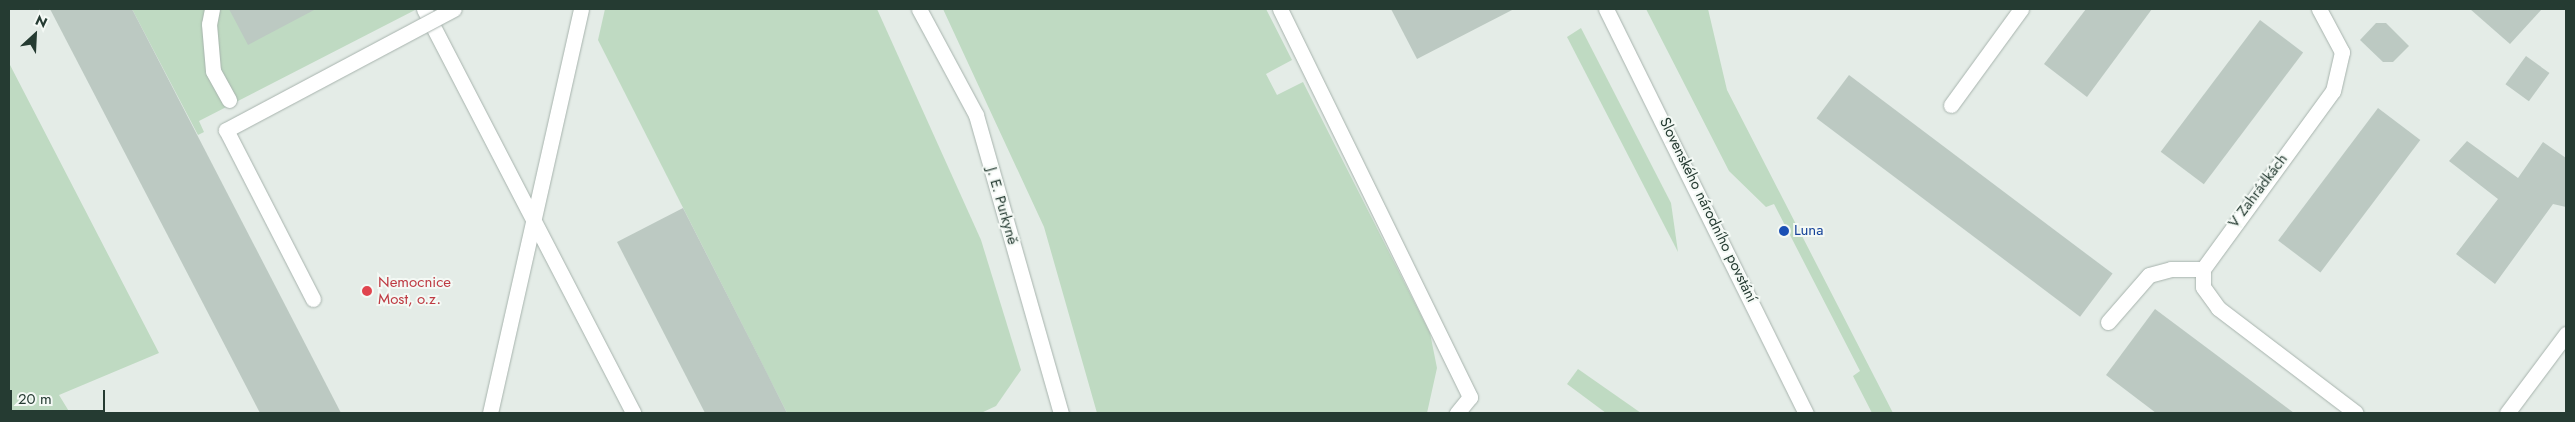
<!DOCTYPE html>
<meta charset="utf-8">
<style>
body{margin:0}
#map{position:relative;width:2575px;height:422px;overflow:hidden;background:#e4ece7;font-family:Jost,sans-serif}
div>[style]{position:absolute}
.green>*{inset:0;background:#bfdac2}
.building>*{inset:0;background:#bcc9c2;transform-origin:0 0}
.roads{filter:drop-shadow(0 0 1px #a7b3ad) drop-shadow(0 0 1px #a7b3ad)}
.service>*{height:15px;margin:-7.5px;padding:0 7.5px;transform-origin:7.5px;border-radius:7.5px;background:#fff}
.minor>*{height:15px;margin:-7.5px;padding:0 7.5px;transform-origin:7.5px;border-radius:7.5px;background:#fff}
.tertiary>*{height:15px;margin:-7.5px;padding:0 7.5px;transform-origin:7.5px;border-radius:7.5px;background:#fff}
.bridges{filter:drop-shadow(0 0 1px #a7b3ad) drop-shadow(0 0 1px #a7b3ad)}
.service-bridge>*{height:15px;margin:-7.5px;padding:0 7.5px;transform-origin:7.5px;border-radius:7.5px;background:#fff}
.dots>*{width:14px;height:14px;translate:-50% -50%;box-sizing:border-box;border:2px solid #f4f9f5;border-radius:50%}
span{translate:-50% -50%;white-space:nowrap;text-align:center;line-height:1.15;-webkit-text-stroke:4px #f4f9f5;paint-order:stroke}
.street-label{font-size:15px;color:#253b32}
.transit-label{font-size:15px;color:#164399}
.left{translate:0 -50%;text-align:left}
.health-label{font-size:15px;color:#be3a42}
.frame{position:absolute;inset:0;border:10px solid #253b32;pointer-events:none}
.north{position:absolute;left:10px;top:10px;width:50px;height:50px;-webkit-text-stroke:4px #f4f9f5;paint-order:stroke;rotate:25deg;font-size:14px;font-weight:700;line-height:20px;text-align:center;color:#253b32}
.north::after{content:'';display:block;margin:auto;width:18px;height:22px;background:#253b32;clip-path:polygon(50% 0,100% 100%,50% 72%,0 100%)}
.scale{position:absolute;left:10px;top:390px;width:95px;height:22px;box-sizing:border-box;border:2px solid #253b32;border-top:0;padding-left:6px;font-size:15px;line-height:18px;white-space:nowrap;color:#253b32;-webkit-text-stroke:4px #f4f9f5;paint-order:stroke}
</style>
<div id="map">
<div class="green">
<i style="clip-path:polygon(132px 9px,417px 9px,199px 121px,204px 132px,198px 135px)"></i>
<i style="clip-path:polygon(605px 9px,877px 9px,981px 240px,1021px 370px,996px 406px,981px 413px,787px 413px,598px 40px)"></i>
<i style="clip-path:polygon(943px 9px,1266px 9px,1292px 60px,1266px 74px,1277px 95px,1303px 82px,1430px 333px,1437px 368px,1427px 413px,1097px 413px,1044px 227px)"></i>
<i style="clip-path:polygon(1646px 9px,1708px 9px,1727px 90px,1893px 413px,1872px 413px,1853px 376px,1860px 371px,1774px 204px,1766px 207px,1729px 171px)"></i>
<i style="clip-path:polygon(1581px 28px,1671px 203px,1678px 252px,1567px 37px)"></i>
<i style="clip-path:polygon(9px 63px,159px 353px,59px 395px,70px 413px,9px 413px)"></i>
<i style="clip-path:polygon(1578px 369px,1641px 413px,1606px 413px,1567px 384px)"></i>
</div>
<div class="building">
<i style="clip-path:polygon(50px 9px,132px 9px,341px 413px,260px 413px)"></i>
<i style="clip-path:polygon(229px 9px,316px 9px,248px 45px)"></i>
<i style="clip-path:polygon(1391px 9px,1514px 9px,1417px 59px)"></i>
<i style="clip-path:polygon(2086px 9px,2152px 9px,2087px 97px,2044px 64px)"></i>
<i style="clip-path:polygon(2470px 9px,2542px 9px,2510px 44px)"></i>
<i style="left:2260px;top:20px;width:54px;height:165px;rotate:37deg"></i>
<i style="clip-path:polygon(2376px 23px,2386px 23px,2409px 46px,2393px 62px,2383px 62px,2360px 40px)"></i>
<i style="left:2526px;top:56px;width:29px;height:35px;rotate:36deg"></i>
<i style="left:1849px;top:75px;width:330px;height:54px;rotate:37deg"></i>
<i style="left:2378px;top:108px;width:53px;height:166px;rotate:37deg"></i>
<i style="clip-path:polygon(2467px 141px,2518px 178px,2543px 142px,2566px 158px,2566px 207px,2553px 204px,2495px 284px,2456px 254px,2498px 199px,2449px 161px)"></i>
<i style="clip-path:polygon(683px 208px,767px 373px,787px 413px,705px 413px,617px 242px)"></i>
<i style="clip-path:polygon(2155px 309px,2294px 413px,2156px 413px,2106px 375px)"></i>
</div>
<div class="roads">
<div class="service">
<i style="left:212px;top:9px;width:15px;rotate:101deg"></i>
<i style="left:209px;top:24px;width:47px;rotate:85.1deg"></i>
<i style="left:213px;top:71px;width:33px;rotate:61deg"></i>
<i style="left:424px;top:9px;width:455px;rotate:62.6deg"></i>
<i style="left:1280px;top:9px;width:432px;rotate:63.9deg"></i>
<i style="left:1470px;top:397px;width:21px;rotate:129deg"></i>
<i style="left:490px;top:413px;width:414px;rotate:-77.3deg"></i>
</div>
<div class="minor">
<i style="left:919px;top:9px;width:120px;rotate:61.7deg"></i>
<i style="left:976px;top:115px;width:310px;rotate:74.1deg"></i>
<i style="left:1951px;top:105px;width:119px;rotate:-53.9deg"></i>
<i style="left:2203px;top:269px;width:18px;rotate:90deg"></i>
<i style="left:2203px;top:287px;width:26px;rotate:54deg"></i>
<i style="left:2218px;top:308px;width:173px;rotate:37.3deg"></i>
<i style="left:2108px;top:322px;width:62px;rotate:-48.9deg"></i>
<i style="left:2149px;top:275px;width:23px;rotate:-15deg"></i>
<i style="left:2171px;top:269px;width:32px"></i>
<i style="left:2203px;top:269px;width:220px;rotate:-53.9deg"></i>
<i style="left:2333px;top:91px;width:40px;rotate:-77deg"></i>
<i style="left:2342px;top:52px;width:49px;rotate:-118.1deg"></i>
</div>
<div class="tertiary">
<i style="left:1606px;top:9px;width:451px;rotate:63.7deg"></i>
<i style="left:2507px;top:413px;width:99px;rotate:-53.2deg"></i>
</div>
</div>
<div class="bridges">
<div class="service-bridge">
<i style="left:313px;top:299px;width:190px;rotate:-117.2deg"></i>
<i style="left:226px;top:130px;width:258px;rotate:-28deg"></i>
</div>
</div>
<div class="dots">
<i style="left:1784px;top:231px;background:#1a4fb4"></i>
<i style="left:367px;top:291px;background:#e0444e"></i>
</div>
<div class="street-label">
<span style="left:2258px;top:191px;rotate:-53deg">V Zahrádkách</span>
<span style="left:1002px;top:206px;rotate:74deg">J. E. Purkyně</span>
<span style="left:1708px;top:210px;rotate:64deg">Slovenského národního povstání</span>
</div>
<div class="transit-label">
<span class="left" style="left:1794px;top:231px">Luna</span>
</div>
<div class="health-label">
<span class="left" style="left:378px;top:291px">Nemocnice<br>Most, o.z.</span>
</div>
<div class="frame"></div>
<div class="north">N</div>
<div class="scale">20 m</div>
</div>
